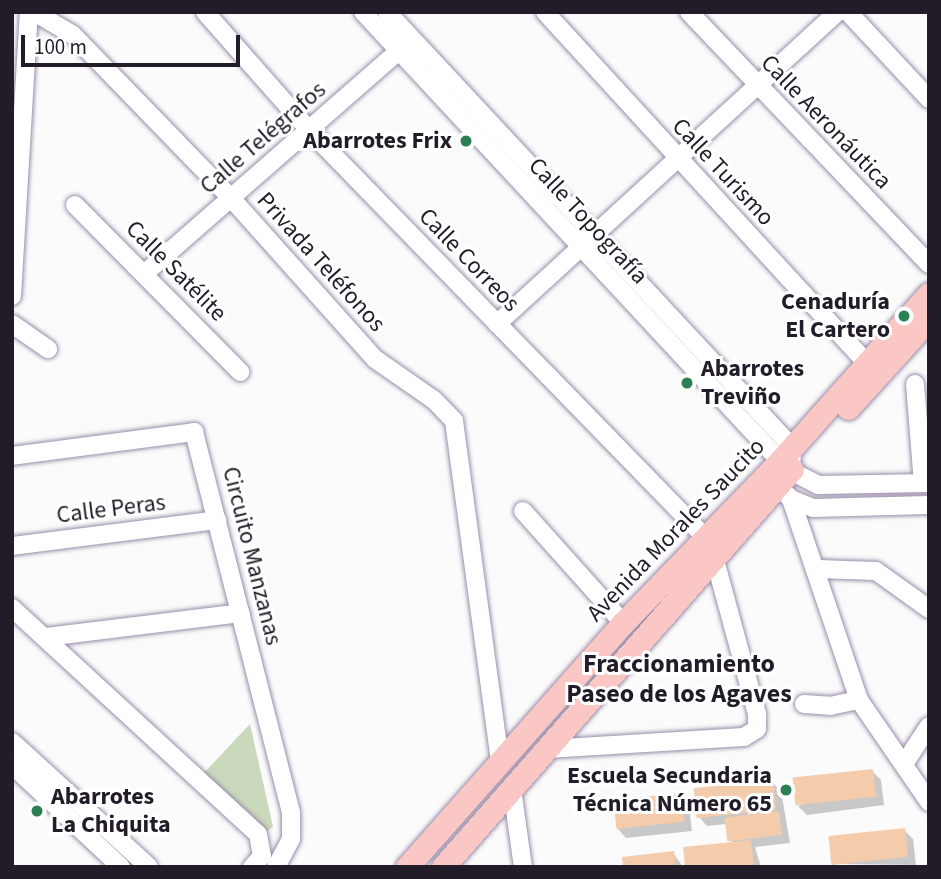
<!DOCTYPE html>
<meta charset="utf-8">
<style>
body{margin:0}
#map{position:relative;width:941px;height:879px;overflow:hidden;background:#fbfbfb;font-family:"Source Sans 3",sans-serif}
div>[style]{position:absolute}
.green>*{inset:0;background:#cad8bb}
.shadow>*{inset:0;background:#0003}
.building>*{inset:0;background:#f4ccab;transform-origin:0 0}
.roads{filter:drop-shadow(0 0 2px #9a8dab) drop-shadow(0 0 2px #9a8dab)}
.minor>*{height:18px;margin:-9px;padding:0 9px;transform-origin:9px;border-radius:9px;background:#fff}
.major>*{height:23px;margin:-11.5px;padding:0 11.5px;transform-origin:11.5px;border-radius:11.5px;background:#fac7c4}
.dots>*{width:19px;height:19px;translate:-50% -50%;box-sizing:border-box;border:4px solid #fff;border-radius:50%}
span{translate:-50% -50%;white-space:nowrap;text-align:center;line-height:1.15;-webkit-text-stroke:6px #fff;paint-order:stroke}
.street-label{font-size:24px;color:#211c27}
.poi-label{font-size:24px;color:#211c27;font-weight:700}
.right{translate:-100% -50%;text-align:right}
.left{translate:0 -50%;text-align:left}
.neighbourhood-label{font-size:26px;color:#211c27;font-weight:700}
.frame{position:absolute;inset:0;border:14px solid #211c27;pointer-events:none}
.scale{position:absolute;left:21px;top:35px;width:219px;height:32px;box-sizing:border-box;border:4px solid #211c27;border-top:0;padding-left:9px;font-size:21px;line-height:24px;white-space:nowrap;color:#211c27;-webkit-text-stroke:5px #fff;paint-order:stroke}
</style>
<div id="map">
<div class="green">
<i style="clip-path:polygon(250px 724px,273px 827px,264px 833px,202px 775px)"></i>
</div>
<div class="shadow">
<i style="clip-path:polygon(872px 771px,881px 780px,884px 805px,807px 815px,798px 806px)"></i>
<i style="clip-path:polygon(772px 782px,781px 791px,790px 843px,755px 847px,761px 867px,687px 867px,732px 844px,726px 824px,707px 826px,699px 817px)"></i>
<i style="clip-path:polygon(680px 795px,689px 804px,692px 831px,626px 838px,618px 829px)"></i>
<i style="clip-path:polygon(904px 830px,913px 839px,916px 865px,833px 864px)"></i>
<i style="clip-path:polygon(673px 853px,683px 867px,625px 867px)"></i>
</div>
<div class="building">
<i style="left:873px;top:769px;width:28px;height:81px;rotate:84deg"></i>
<i style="left:773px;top:780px;width:30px;height:80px;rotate:84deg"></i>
<i style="left:681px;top:793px;width:29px;height:68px;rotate:84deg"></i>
<i style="left:779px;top:811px;width:24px;height:55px;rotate:83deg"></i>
<i style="left:905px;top:828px;width:29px;height:77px;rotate:84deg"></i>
<i style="clip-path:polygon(751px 840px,754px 867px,685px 867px,683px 847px)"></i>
<i style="clip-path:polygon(674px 851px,676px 867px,623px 867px,622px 857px)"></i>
</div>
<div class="roads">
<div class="minor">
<i style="left:34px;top:12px;width:45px;rotate:30.5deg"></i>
<i style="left:73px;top:35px;width:227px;rotate:45.9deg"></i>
<i style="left:231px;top:198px;width:216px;rotate:48.2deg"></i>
<i style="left:375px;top:359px;width:72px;rotate:34.8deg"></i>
<i style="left:434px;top:400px;width:29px;rotate:46deg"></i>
<i style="left:454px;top:421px;width:343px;rotate:82.3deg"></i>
<i style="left:205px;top:12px;width:157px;rotate:48.6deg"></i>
<i style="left:309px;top:130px;width:566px;rotate:45.79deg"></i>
<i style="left:363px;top:12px;width:613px;rotate:47.12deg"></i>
<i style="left:780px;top:461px;width:24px;rotate:97deg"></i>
<i style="left:777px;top:485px;width:20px;rotate:45deg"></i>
<i style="left:791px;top:499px;width:24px;rotate:22deg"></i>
<i style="left:813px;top:508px;width:116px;rotate:-1.5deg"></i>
<i style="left:387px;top:12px;width:594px;rotate:47.05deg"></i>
<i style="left:792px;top:447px;width:24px;rotate:92deg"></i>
<i style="left:791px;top:471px;width:30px;rotate:27deg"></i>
<i style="left:818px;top:485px;width:111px;rotate:-1deg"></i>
<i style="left:545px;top:12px;width:476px;rotate:47.5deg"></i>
<i style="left:689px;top:12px;width:348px;rotate:46.4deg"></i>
<i style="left:848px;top:12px;width:119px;rotate:47deg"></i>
<i style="left:75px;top:205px;width:235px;rotate:45.3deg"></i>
<i style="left:145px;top:273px;width:344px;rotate:-41.2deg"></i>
<i style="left:12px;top:296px;width:285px;rotate:-86.6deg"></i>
<i style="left:12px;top:324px;width:44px;rotate:34.8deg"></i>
<i style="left:497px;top:324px;width:462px;rotate:-42.5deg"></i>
<i style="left:915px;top:384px;width:99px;rotate:85.4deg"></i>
<i style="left:12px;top:456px;width:184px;rotate:-7.5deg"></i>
<i style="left:194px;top:432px;width:393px;rotate:75.7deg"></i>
<i style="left:291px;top:813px;width:26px;rotate:90deg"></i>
<i style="left:291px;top:839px;width:32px;rotate:118deg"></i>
<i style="left:791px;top:499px;width:212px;rotate:71.3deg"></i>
<i style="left:859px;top:700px;width:124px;rotate:55.5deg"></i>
<i style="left:523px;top:511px;width:150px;rotate:48.2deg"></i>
<i style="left:12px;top:546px;width:207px;rotate:-7.2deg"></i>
<i style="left:818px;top:569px;width:58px;rotate:2deg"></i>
<i style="left:876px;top:571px;width:65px;rotate:35.6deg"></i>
<i style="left:12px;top:608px;width:334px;rotate:42.6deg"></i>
<i style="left:258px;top:834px;width:22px;rotate:80deg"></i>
<i style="left:262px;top:856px;width:15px;rotate:132deg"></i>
<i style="left:46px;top:637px;width:196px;rotate:-7deg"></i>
<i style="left:804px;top:704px;width:26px;rotate:4deg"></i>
<i style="left:830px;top:706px;width:30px;rotate:-12deg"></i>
<i style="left:12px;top:742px;width:185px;rotate:42.4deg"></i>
<i style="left:547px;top:749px;width:197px;rotate:-3.5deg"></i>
<i style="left:744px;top:737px;width:15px;rotate:-32deg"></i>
<i style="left:757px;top:729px;width:15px;rotate:-90deg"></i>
<i style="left:757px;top:714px;width:160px;rotate:-105.3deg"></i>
<i style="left:904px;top:764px;width:45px;rotate:-56.7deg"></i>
<i style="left:12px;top:765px;width:149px;rotate:43.1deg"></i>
<i style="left:512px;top:789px;width:79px;rotate:82deg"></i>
</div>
<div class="major">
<i style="left:848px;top:408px;width:120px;rotate:-47.7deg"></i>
<i style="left:407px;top:867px;width:326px;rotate:-48.5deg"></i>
<i style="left:623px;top:623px;width:226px;rotate:-45.9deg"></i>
<i style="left:780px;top:461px;width:224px;rotate:-48.3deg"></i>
<i style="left:443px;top:867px;width:529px;rotate:-48.75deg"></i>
</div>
</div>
<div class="dots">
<i style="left:466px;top:141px;background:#2b8053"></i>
<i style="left:904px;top:316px;background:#2b8053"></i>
<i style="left:687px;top:383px;background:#2b8053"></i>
<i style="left:786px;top:790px;background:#2b8053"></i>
<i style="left:37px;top:811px;background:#2b8053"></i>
</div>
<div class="street-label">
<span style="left:826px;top:122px;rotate:46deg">Calle Aeronáutica</span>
<span style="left:263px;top:138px;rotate:-41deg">Calle Telégrafos</span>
<span style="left:723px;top:172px;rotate:47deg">Calle Turismo</span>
<span style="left:588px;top:221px;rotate:47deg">Calle Topografía</span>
<span style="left:469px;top:260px;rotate:46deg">Calle Correos</span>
<span style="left:321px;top:262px;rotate:48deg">Privada Teléfonos</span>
<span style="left:176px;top:271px;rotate:45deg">Calle Satélite</span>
<span style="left:111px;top:509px;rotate:-7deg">Calle Peras</span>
<span style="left:676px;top:530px;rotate:-46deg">Avenida Morales Saucito</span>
<span style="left:252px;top:556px;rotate:76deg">Circuito Manzanas</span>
</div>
<div class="poi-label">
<span class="right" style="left:452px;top:141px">Abarrotes Frix</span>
<span class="right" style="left:890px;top:316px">Cenaduría<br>El Cartero</span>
<span class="left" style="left:701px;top:383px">Abarrotes<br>Treviño</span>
<span class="right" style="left:772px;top:790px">Escuela Secundaria<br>Técnica Número 65</span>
<span class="left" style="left:51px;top:811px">Abarrotes<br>La Chiquita</span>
</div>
<div class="neighbourhood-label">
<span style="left:679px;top:679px">Fraccionamiento<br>Paseo de los Agaves</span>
</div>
<div class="frame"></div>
<div class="scale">100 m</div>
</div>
